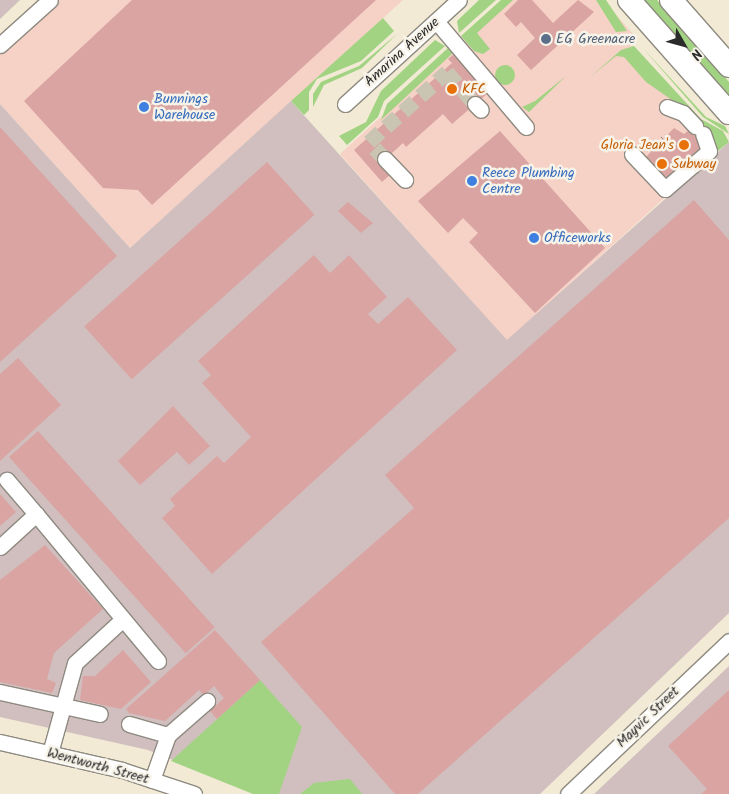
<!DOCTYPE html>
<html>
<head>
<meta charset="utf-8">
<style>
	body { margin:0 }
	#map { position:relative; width:729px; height:794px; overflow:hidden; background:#f2ead5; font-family:Kalam,sans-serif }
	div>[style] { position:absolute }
	.built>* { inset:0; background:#f6d1c6 }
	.industrial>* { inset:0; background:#d1bfbf }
	.green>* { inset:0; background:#a2d382 }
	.round { border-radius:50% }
	.building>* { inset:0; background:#d9a4a2; transform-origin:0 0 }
	.minor-tunnel>* { height:15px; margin-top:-7.5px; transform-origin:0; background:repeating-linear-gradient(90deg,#cac4b3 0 15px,transparent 0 23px) }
	.path>* { height:3px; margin-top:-1.5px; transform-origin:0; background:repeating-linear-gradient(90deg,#8e8a80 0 1px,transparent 0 5px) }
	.roads { filter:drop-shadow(1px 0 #8e8a80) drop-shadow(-1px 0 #8e8a80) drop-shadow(0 1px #8e8a80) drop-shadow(0 -1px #8e8a80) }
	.minor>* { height:15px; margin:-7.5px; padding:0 7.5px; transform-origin:7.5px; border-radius:7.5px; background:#fff }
	.highway>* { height:22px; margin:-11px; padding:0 11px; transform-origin:11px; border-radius:11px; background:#fff }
	.dots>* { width:14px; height:14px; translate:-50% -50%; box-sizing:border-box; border:2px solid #f7f3e8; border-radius:50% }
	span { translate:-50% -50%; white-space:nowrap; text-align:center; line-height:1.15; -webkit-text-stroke:5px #f7f3e8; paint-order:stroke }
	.service-label { font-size:14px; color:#4e5e75 }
	.left { translate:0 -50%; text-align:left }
	.street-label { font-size:14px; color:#2b2b2b }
	.food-label { font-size:14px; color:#c56008 }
	.right { translate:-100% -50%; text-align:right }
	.shop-label { font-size:14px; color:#366cbe }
	.north { position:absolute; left:659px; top:20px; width:50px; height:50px; -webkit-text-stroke:4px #f7f3e8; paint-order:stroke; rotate:128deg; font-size:14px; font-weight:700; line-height:20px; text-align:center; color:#2b2b2b }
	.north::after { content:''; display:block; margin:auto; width:18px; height:22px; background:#2b2b2b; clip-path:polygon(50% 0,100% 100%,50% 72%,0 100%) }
</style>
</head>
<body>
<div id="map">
	<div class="built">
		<div style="clip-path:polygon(60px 0,403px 0,130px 248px,0 104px,0 55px)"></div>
		<div style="clip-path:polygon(509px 0,603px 0,634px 35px,628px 41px,707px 129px,728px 140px,507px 341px,340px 154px)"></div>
	</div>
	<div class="industrial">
		<div style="clip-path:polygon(0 0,20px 0,0 19px)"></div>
		<div style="clip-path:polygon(291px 101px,507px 340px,729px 142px,729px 613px,540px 794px,257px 794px,148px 750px,0 717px,0 104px,130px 248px)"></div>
		<div style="clip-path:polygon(729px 666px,729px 794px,594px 794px)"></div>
	</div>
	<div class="green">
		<div style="clip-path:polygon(479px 0,496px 0,459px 33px,457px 21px)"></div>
		<div style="clip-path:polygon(501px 0,513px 0,477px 33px,490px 49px,483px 54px,474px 51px,461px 36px)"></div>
		<div style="clip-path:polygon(596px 0,606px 0,627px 31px,616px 32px)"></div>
		<div style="clip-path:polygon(644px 0,657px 0,729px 82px,729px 95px)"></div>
		<div style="clip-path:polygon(383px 18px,394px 31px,361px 61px,317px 79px,309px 92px,309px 110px,304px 115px,291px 101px)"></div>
		<div style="clip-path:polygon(397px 34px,362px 68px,324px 85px,313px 107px,313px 94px,321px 82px,359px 66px)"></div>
		<div style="clip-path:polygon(435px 40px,445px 46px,384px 101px,378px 117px,347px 145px,339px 136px,366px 122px,381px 91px)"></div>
		<div style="clip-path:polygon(634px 46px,701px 119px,723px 131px,729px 142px,718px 151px,712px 138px,682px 107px,646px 82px,624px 57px,616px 56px,589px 78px,621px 50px)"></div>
		<div style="clip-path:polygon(449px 47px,454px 52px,381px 120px,387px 104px)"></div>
		<div style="clip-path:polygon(642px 47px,706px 117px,725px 126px,729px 134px,703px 117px)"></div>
		<div class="round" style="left:495px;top:65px;width:20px;height:20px"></div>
		<div style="clip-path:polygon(566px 76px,529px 112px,522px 107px,535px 101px)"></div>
		<div style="clip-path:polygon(260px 680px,302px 727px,279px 794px,253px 794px,171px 761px)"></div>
		<div style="clip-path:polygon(350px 779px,362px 794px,300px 794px,314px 783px)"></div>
	</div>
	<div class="building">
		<div style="clip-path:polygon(132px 0,376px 0,152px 205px,138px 190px,103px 188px,24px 101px)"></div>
		<div style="clip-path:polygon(518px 0,532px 0,553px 23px,578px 0,594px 12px,531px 70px,517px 55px,535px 38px,521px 22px,516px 27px,504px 14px)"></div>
		<div style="clip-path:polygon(454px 54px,488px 93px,452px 124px,443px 114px,406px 147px,403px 143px,382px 162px,392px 173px,382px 182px,354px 150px,452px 63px,448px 59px)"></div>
		<div style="clip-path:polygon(697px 124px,706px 146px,663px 184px,645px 158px,674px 128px,684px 134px)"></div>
		<div style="clip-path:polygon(0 127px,117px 256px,0 362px)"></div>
		<div style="clip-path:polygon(500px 131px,605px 248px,535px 313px,469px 242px,478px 233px,463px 218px,448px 233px,418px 201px)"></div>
		<div style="left:267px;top:162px;width:71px;height:246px;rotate:48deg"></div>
		<div style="clip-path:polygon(694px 200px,729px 240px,729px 518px,418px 794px,395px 794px,261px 642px,414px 508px,385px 475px)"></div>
		<div style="clip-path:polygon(348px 202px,373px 223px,361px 233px,338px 211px)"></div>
		<div style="clip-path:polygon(314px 255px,330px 273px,349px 255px,387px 297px,368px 314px,378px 324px,408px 297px,457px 350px,212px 574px,162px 518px,175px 506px,170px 499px,217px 456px,224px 463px,251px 437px,202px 383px,211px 375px,198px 361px)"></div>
		<div style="clip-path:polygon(18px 358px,61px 405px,0 461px,0 374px)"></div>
		<div style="clip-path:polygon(173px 406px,210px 446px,189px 465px,177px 452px,140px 485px,118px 461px)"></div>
		<div style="left:38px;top:431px;width:264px;height:39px;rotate:48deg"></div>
		<div style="clip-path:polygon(0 494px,16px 512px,0 526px)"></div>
		<div style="clip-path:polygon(45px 545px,103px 609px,54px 653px,47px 679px,56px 683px,52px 693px,0 682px,0 580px)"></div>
		<div style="clip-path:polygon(215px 630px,260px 680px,217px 719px,210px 711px,224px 698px,214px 686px,204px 695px,199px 690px,165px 721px,129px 713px,126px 709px)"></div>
		<div style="clip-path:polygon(123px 650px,151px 682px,121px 709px,80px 700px,83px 676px,95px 676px)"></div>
		<div style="clip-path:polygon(729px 690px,729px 794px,701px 794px,707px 789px,668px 746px)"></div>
	</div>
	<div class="minor-tunnel">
		<div style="left:385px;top:159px;width:23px;rotate:-133deg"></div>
		<div style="left:369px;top:142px;width:105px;rotate:-41.9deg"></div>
		<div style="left:447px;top:72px;width:43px;rotate:48.8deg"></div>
	</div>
	<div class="path">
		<div style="left:646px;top:150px;width:25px;rotate:-37deg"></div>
	</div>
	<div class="roads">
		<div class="minor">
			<div style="left:436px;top:21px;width:139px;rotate:49.7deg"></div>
			<div style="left:0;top:45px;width:67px;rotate:-42deg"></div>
			<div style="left:345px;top:104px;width:154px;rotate:-42.4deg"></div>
			<div style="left:475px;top:104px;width:8px;rotate:45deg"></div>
			<div style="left:667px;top:107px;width:17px;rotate:21deg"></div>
			<div style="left:683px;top:113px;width:18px;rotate:47deg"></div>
			<div style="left:632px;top:154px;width:48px;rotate:46.7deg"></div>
			<div style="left:665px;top:189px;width:58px;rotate:-40.8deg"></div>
			<div style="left:709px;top:151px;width:18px;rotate:-109deg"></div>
			<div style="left:385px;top:159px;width:29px;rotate:46deg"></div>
			<div style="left:36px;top:514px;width:191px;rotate:50.3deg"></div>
			<div style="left:0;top:547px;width:49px;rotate:-42.5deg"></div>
			<div style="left:36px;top:514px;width:45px;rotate:-130.5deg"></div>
			<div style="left:0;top:692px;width:102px;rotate:12.4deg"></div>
			<div style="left:129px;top:724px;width:41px;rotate:15.8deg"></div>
			<div style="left:0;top:742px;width:125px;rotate:12.9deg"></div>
			<div style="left:122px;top:770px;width:76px;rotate:18.4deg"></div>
			<div style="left:50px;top:753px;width:93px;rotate:-74.5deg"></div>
			<div style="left:75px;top:663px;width:65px;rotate:-42.5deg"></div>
			<div style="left:152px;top:780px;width:48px;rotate:-70.4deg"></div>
			<div style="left:168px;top:735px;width:52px;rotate:-41.1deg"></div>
			<div style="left:568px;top:794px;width:222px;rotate:-43.5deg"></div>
		</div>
		<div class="highway">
			<div style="left:629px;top:0;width:151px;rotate:48.5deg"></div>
			<div style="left:671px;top:0;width:88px;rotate:48.7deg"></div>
		</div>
	</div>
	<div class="dots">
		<div style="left:546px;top:39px;background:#5c6f8a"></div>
		<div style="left:452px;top:89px;background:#e8710a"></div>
		<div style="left:144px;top:107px;background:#3f7fe0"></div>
		<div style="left:684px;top:145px;background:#e8710a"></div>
		<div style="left:662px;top:164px;background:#e8710a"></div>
		<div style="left:472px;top:181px;background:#3f7fe0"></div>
		<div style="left:534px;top:238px;background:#3f7fe0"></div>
	</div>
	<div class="service-label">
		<span class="left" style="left:556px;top:39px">EG Greenacre</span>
	</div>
	<div class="street-label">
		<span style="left:402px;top:52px;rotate:-42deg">Amarina Avenue</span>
		<span style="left:648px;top:717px;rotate:-44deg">Mayvic Street</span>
		<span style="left:98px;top:766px;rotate:15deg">Wentworth Street</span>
	</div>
	<div class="food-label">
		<span class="left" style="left:462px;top:89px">KFC</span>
		<span class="right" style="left:674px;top:145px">Gloria Jean's</span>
		<span class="left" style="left:672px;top:164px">Subway</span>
	</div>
	<div class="shop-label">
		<span class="left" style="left:154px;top:107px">Bunnings<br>Warehouse</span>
		<span class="left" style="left:482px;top:181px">Reece Plumbing<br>Centre</span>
		<span class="left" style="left:544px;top:238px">Officeworks</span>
	</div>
	<div class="north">N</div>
</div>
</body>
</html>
